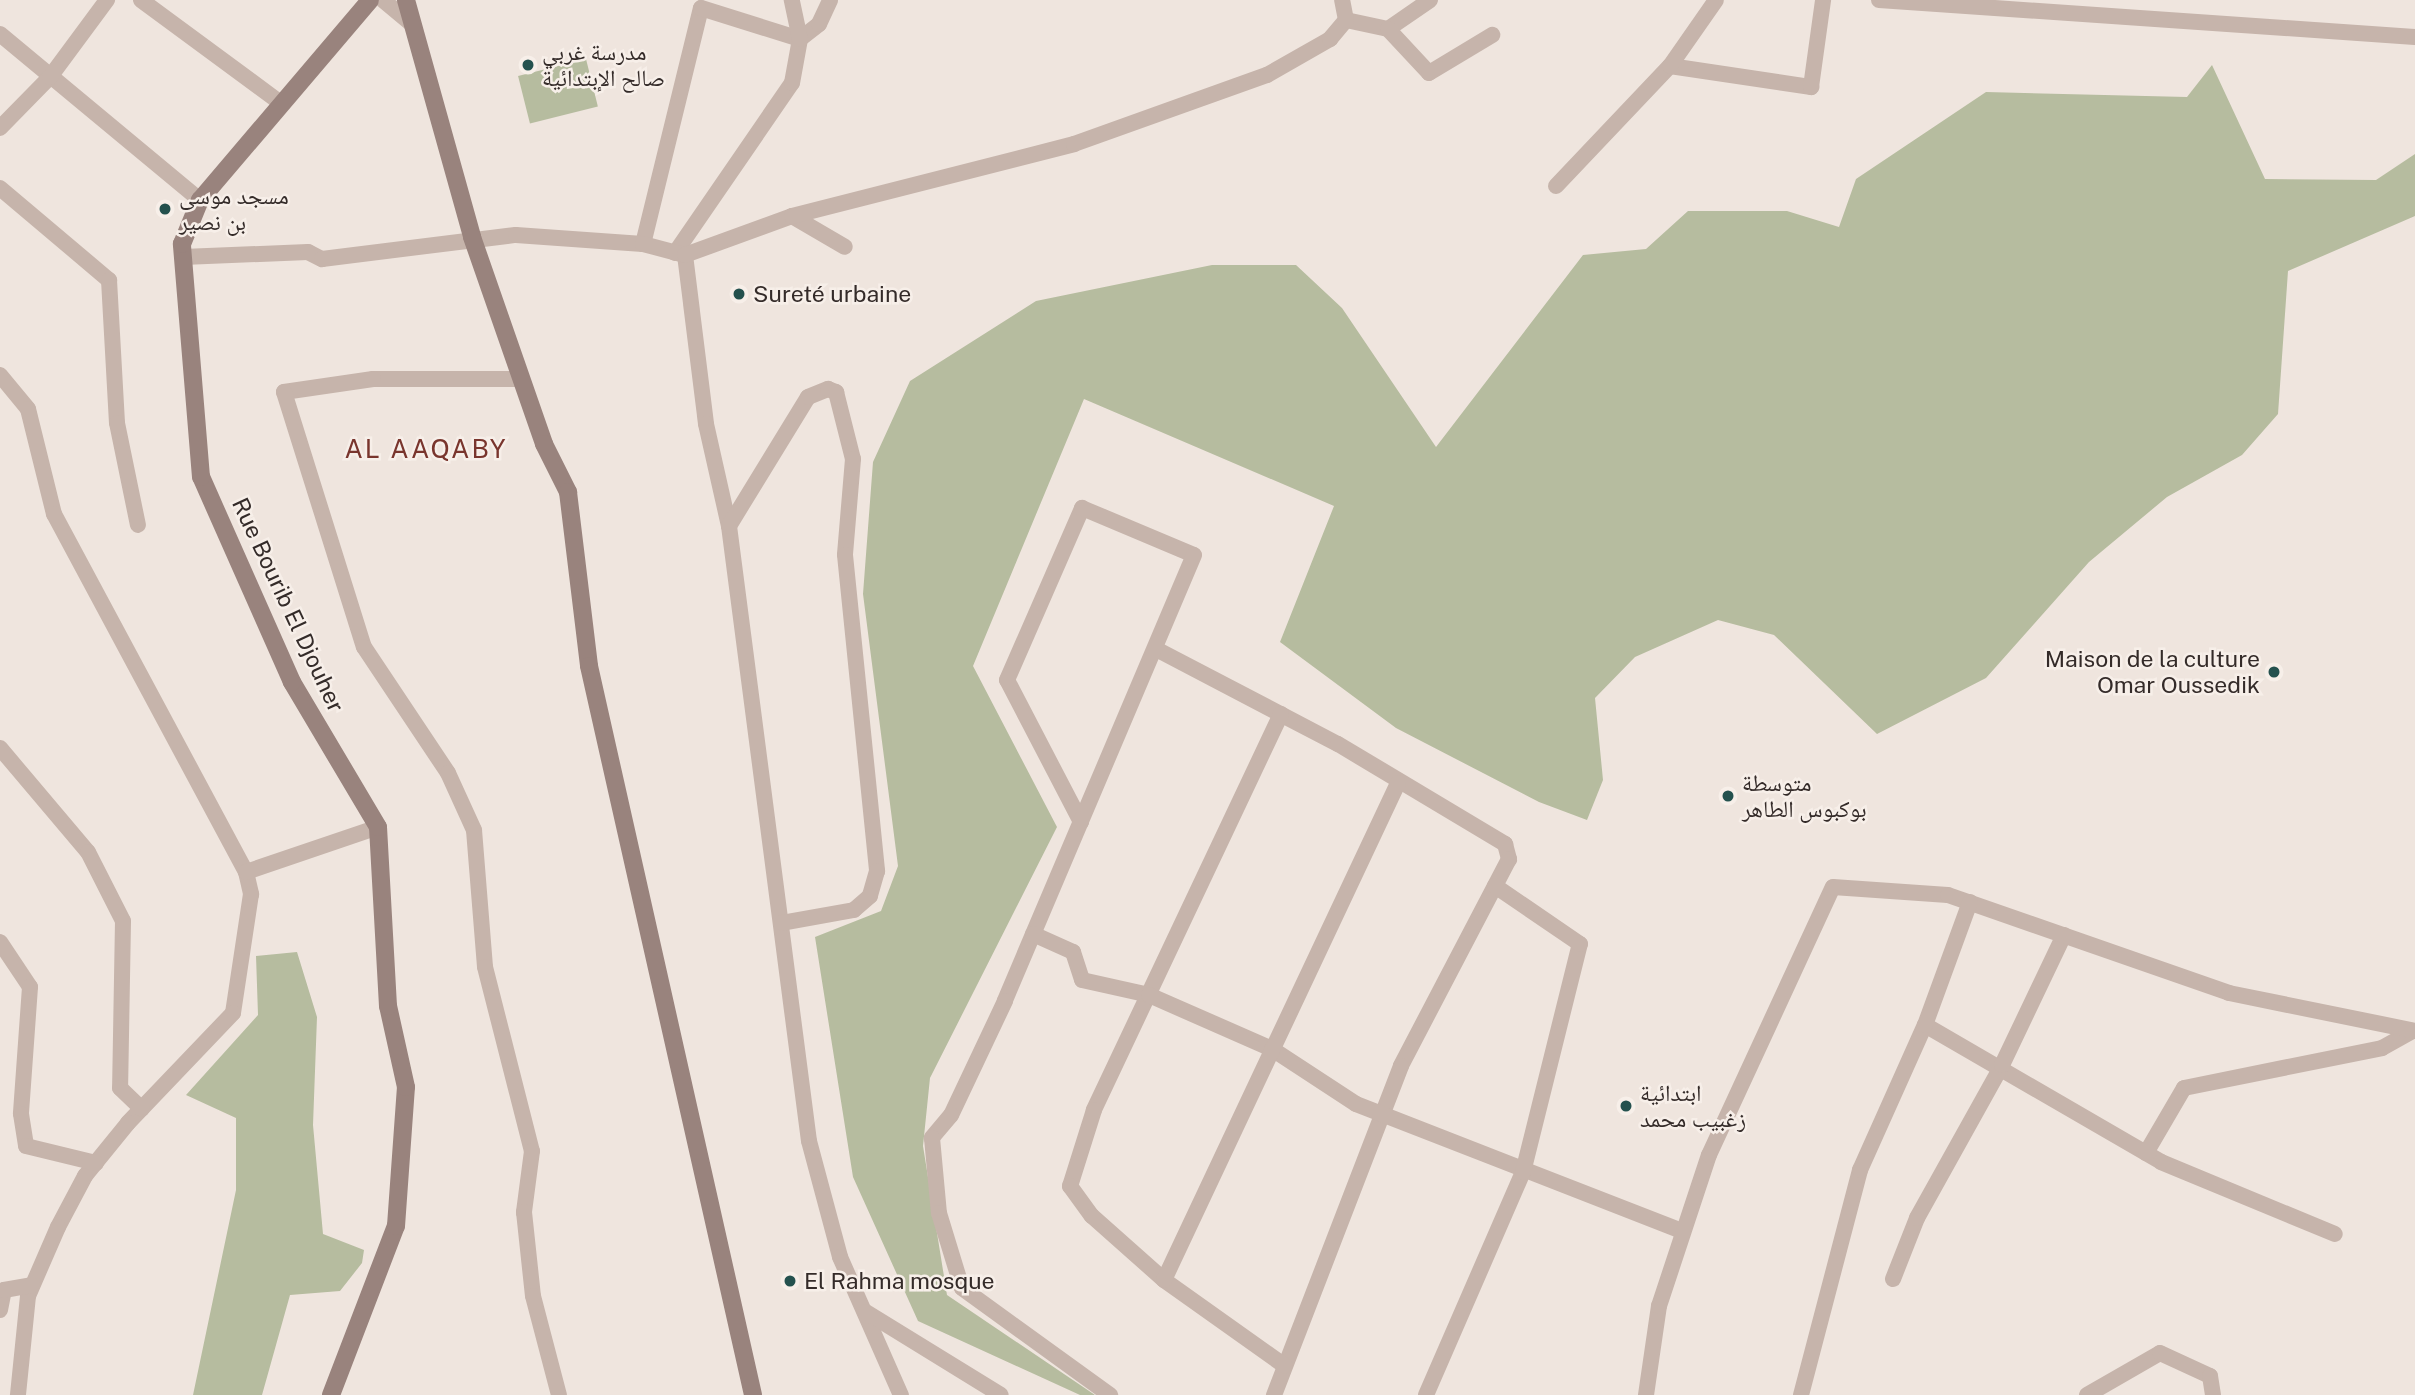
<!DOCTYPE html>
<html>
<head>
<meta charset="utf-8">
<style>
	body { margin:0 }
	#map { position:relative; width:2415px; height:1395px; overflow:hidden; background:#efe5de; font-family:"Public Sans","Noto Naskh Arabic",sans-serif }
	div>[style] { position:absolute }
	.green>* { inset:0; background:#b6bc9f; transform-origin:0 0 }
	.minor>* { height:16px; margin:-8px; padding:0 8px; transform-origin:8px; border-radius:8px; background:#c6b4ab }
	.secondary>* { height:18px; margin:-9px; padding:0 9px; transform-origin:9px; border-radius:9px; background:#99837d }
	.dots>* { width:19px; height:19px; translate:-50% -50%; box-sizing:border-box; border:4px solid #f7efe9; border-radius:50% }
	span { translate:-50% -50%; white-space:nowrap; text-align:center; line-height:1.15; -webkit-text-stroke:5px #f7efe9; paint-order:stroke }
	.poi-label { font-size:23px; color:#342b29 }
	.left { translate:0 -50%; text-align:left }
	.right { translate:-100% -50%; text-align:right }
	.street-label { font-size:23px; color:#342b29 }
	.quarter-label { font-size:26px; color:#79352d; letter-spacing:2px }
</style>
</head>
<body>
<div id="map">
	<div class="green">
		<div style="left:586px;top:59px;width:49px;height:70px;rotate:76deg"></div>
		<div style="clip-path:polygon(2212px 65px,2265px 179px,2376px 180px,2415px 154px,2415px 216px,2288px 271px,2278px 414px,2242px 455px,2167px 497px,2089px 562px,1986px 678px,1877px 734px,1774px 635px,1718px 620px,1635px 657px,1595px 698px,1603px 780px,1587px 820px,1539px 802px,1396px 728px,1280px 642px,1334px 506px,1084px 399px,973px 666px,1057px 827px,930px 1078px,923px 1146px,947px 1295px,1095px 1395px,1080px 1395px,918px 1321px,853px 1177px,815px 937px,881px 911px,898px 866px,863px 594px,873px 462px,910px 381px,1036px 301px,1212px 265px,1296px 265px,1342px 308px,1436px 447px,1583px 255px,1646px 249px,1688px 211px,1787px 211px,1839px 227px,1856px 179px,1986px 92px,2187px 97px)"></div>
		<div style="clip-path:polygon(297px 952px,317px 1017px,313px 1125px,323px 1234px,364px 1250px,362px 1263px,340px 1291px,290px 1295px,262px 1395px,193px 1395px,236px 1190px,236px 1118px,186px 1095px,258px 1015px,256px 956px)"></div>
	</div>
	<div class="minor">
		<div style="left:141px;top:0;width:175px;rotate:36.4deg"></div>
		<div style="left:383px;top:0;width:38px;rotate:40deg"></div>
		<div style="left:1879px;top:0;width:537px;rotate:3.95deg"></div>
		<div style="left:1346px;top:20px;width:43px;rotate:12.1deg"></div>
		<div style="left:1388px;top:29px;width:51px;rotate:-34.6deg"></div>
		<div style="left:1388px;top:29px;width:60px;rotate:47deg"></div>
		<div style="left:1429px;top:73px;width:74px;rotate:-31.1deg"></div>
		<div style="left:0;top:34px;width:260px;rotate:39.7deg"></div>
		<div style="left:800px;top:39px;width:24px;rotate:-38deg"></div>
		<div style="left:819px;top:24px;width:26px;rotate:-65deg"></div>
		<div style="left:1670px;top:66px;width:143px;rotate:8.5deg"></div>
		<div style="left:1811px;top:87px;width:88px;rotate:-82.1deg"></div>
		<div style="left:0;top:128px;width:71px;rotate:-45.6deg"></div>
		<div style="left:50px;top:77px;width:96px;rotate:-53.5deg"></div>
		<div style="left:1556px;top:186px;width:166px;rotate:-46.5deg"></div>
		<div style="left:1670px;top:66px;width:80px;rotate:-55.1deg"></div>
		<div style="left:0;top:188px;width:143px;rotate:40.2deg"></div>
		<div style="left:109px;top:280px;width:143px;rotate:86.8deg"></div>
		<div style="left:117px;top:423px;width:104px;rotate:78.4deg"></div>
		<div style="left:792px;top:216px;width:61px;rotate:30.3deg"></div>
		<div style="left:643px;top:244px;width:243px;rotate:-76.2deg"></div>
		<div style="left:701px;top:8px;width:104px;rotate:17.4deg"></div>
		<div style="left:675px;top:253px;width:206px;rotate:-55.5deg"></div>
		<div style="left:792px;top:83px;width:45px;rotate:-79.7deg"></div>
		<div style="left:800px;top:39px;width:40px;rotate:-102deg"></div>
		<div style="left:685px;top:255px;width:170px;rotate:82.9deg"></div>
		<div style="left:706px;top:424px;width:105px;rotate:77.3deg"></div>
		<div style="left:729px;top:526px;width:620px;rotate:82.59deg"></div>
		<div style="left:809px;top:1141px;width:120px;rotate:75deg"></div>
		<div style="left:840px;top:1257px;width:151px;rotate:66.2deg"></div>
		<div style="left:183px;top:257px;width:125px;rotate:-2.3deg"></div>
		<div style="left:308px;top:252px;width:16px;rotate:27deg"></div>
		<div style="left:322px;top:259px;width:195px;rotate:-7.1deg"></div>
		<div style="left:516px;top:235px;width:127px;rotate:4.1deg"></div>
		<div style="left:643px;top:244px;width:43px;rotate:14.7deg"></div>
		<div style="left:685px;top:255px;width:114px;rotate:-20deg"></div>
		<div style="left:792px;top:216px;width:291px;rotate:-14.3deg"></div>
		<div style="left:1074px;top:144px;width:205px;rotate:-19.7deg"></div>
		<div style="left:1267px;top:75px;width:73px;rotate:-29.7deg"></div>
		<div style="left:1330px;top:39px;width:25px;rotate:-50deg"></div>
		<div style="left:1346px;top:20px;width:20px;rotate:-101deg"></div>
		<div style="left:0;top:375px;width:44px;rotate:50.5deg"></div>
		<div style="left:28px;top:409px;width:108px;rotate:76.1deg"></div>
		<div style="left:54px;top:514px;width:406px;rotate:61.8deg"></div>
		<div style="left:246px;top:872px;width:23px;rotate:77deg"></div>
		<div style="left:251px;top:894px;width:120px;rotate:98.6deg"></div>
		<div style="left:233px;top:1013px;width:152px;rotate:133.7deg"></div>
		<div style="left:128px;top:1123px;width:68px;rotate:129.1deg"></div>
		<div style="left:85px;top:1176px;width:58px;rotate:117.9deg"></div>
		<div style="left:58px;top:1227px;width:75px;rotate:113.5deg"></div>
		<div style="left:28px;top:1296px;width:100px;rotate:95.8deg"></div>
		<div style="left:521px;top:379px;width:148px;rotate:180deg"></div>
		<div style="left:373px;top:379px;width:90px;rotate:171.7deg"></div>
		<div style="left:284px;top:392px;width:267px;rotate:72.6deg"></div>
		<div style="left:364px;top:647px;width:151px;rotate:56.3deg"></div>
		<div style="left:448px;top:773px;width:63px;rotate:65.5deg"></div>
		<div style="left:474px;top:830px;width:137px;rotate:85.4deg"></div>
		<div style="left:485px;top:967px;width:190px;rotate:75.7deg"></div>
		<div style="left:532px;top:1151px;width:62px;rotate:97.5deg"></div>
		<div style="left:524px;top:1212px;width:84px;rotate:83.9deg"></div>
		<div style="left:533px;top:1296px;width:102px;rotate:75.3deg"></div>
		<div style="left:729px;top:526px;width:151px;rotate:-58.5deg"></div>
		<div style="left:808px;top:397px;width:22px;rotate:-22deg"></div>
		<div style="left:828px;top:389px;width:9px;rotate:21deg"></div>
		<div style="left:836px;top:392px;width:69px;rotate:75.8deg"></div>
		<div style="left:853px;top:459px;width:96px;rotate:94.8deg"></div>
		<div style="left:845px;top:555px;width:318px;rotate:84.2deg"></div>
		<div style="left:877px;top:871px;width:26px;rotate:106deg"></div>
		<div style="left:870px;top:896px;width:21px;rotate:139deg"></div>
		<div style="left:854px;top:910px;width:73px;rotate:169.8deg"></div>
		<div style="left:1156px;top:649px;width:205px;rotate:27.6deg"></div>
		<div style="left:1338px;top:744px;width:195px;rotate:30.9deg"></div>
		<div style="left:1505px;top:844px;width:16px;rotate:75deg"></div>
		<div style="left:1509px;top:859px;width:233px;rotate:117.6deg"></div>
		<div style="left:1401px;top:1066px;width:353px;rotate:111.1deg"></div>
		<div style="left:1281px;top:714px;width:438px;rotate:115.3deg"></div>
		<div style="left:1094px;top:1110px;width:80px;rotate:107.5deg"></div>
		<div style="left:1070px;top:1186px;width:37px;rotate:54deg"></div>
		<div style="left:1092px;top:1216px;width:96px;rotate:41.6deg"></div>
		<div style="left:1164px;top:1280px;width:148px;rotate:35.4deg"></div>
		<div style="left:0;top:748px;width:136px;rotate:49.8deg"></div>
		<div style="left:88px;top:852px;width:77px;rotate:63.1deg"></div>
		<div style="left:123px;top:921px;width:167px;rotate:91deg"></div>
		<div style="left:120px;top:1088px;width:30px;rotate:44deg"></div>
		<div style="left:1081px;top:822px;width:160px;rotate:-117.5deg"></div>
		<div style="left:1007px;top:680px;width:188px;rotate:-66.4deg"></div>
		<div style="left:1082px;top:508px;width:121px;rotate:22.8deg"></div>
		<div style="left:1194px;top:555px;width:484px;rotate:113deg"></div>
		<div style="left:1005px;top:1001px;width:126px;rotate:115.3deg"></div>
		<div style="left:951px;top:1115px;width:30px;rotate:130deg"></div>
		<div style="left:932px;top:1138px;width:75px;rotate:84.7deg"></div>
		<div style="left:939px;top:1213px;width:78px;rotate:73deg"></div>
		<div style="left:962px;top:1288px;width:183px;rotate:35.9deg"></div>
		<div style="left:246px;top:872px;width:139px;rotate:-18.8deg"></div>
		<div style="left:1033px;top:934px;width:44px;rotate:24.2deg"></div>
		<div style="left:1073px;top:952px;width:29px;rotate:72deg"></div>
		<div style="left:1082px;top:980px;width:69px;rotate:12.6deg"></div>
		<div style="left:1149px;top:995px;width:134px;rotate:23.7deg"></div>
		<div style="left:1272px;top:1049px;width:100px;rotate:33.2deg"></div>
		<div style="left:1356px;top:1104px;width:349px;rotate:21.3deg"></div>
		<div style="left:0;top:942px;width:54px;rotate:56.3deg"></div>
		<div style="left:30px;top:987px;width:127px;rotate:94.1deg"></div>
		<div style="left:21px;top:1114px;width:32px;rotate:81deg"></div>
		<div style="left:26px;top:1146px;width:72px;rotate:13.7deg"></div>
		<div style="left:1925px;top:1025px;width:273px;rotate:30.1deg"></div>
		<div style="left:2161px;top:1162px;width:188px;rotate:22.5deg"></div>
		<div style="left:2146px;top:1153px;width:75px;rotate:-59.7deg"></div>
		<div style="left:2184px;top:1088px;width:202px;rotate:-11.4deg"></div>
		<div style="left:2382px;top:1048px;width:35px;rotate:-29deg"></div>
		<div style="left:1893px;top:1279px;width:66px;rotate:-68.5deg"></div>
		<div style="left:1917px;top:1218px;width:175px;rotate:-60.9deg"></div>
		<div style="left:2002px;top:1065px;width:144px;rotate:-64.5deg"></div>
		<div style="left:1164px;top:1280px;width:549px;rotate:-64.79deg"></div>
		<div style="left:0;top:1310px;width:20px;rotate:-79deg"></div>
		<div style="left:4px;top:1290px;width:28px;rotate:-10deg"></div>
		<div style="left:866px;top:1312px;width:158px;rotate:31.6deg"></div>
		<div style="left:1426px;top:1395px;width:243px;rotate:-66.5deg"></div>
		<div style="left:1523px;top:1172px;width:235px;rotate:-76deg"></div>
		<div style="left:1580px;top:944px;width:103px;rotate:-145.7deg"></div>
		<div style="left:1646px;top:1395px;width:90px;rotate:-81.7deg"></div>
		<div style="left:1659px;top:1306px;width:159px;rotate:-71.7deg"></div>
		<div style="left:1709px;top:1155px;width:295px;rotate:-65.2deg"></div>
		<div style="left:1833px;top:887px;width:115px;rotate:4deg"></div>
		<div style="left:1948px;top:895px;width:298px;rotate:19.2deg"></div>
		<div style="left:2229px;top:993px;width:190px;rotate:11.5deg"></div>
		<div style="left:1801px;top:1395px;width:233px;rotate:-75.3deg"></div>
		<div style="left:1860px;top:1170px;width:159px;rotate:-65.9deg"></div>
		<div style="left:1925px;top:1025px;width:131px;rotate:-69.9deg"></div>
		<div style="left:2087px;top:1395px;width:84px;rotate:-29.9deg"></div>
		<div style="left:2160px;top:1353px;width:55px;rotate:24.7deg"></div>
		<div style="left:2210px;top:1376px;width:19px;rotate:81deg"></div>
	</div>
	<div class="secondary">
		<div style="left:406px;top:0;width:246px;rotate:74.4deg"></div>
		<div style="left:472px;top:237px;width:219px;rotate:70.8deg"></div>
		<div style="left:544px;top:444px;width:54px;rotate:63.4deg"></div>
		<div style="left:568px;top:492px;width:175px;rotate:83.1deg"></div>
		<div style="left:589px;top:666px;width:747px;rotate:77.32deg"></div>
		<div style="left:331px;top:1395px;width:181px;rotate:-69deg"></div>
		<div style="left:396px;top:1226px;width:139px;rotate:-85.9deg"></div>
		<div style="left:406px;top:1087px;width:83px;rotate:-102.5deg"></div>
		<div style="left:388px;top:1006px;width:179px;rotate:-93.2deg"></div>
		<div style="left:378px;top:827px;width:169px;rotate:-120.7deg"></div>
		<div style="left:292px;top:682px;width:224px;rotate:-113.9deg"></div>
		<div style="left:201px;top:477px;width:234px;rotate:-94.7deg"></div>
		<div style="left:182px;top:244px;width:48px;rotate:-67.8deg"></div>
		<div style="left:200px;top:200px;width:262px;rotate:-49.6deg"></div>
	</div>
	<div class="dots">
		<div style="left:528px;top:65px;background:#24514e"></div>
		<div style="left:165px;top:209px;background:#24514e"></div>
		<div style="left:739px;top:294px;background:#24514e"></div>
		<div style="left:2274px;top:672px;background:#24514e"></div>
		<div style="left:1728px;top:796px;background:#24514e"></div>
		<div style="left:1626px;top:1106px;background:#24514e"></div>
		<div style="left:790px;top:1281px;background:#24514e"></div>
	</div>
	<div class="poi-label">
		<span class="left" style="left:542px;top:65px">مدرسة غربي<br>صالح الإبتدائية</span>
		<span class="left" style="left:179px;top:209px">مسجد موسى<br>بن نصير</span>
		<span class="left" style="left:753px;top:294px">Sureté urbaine</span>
		<span class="right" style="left:2260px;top:672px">Maison de la culture<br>Omar Oussedik</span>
		<span class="left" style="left:1742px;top:796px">متوسطة<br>بوكبوس الطاهر</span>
		<span class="left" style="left:1640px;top:1106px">ابتدائية<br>زغبيب محمد</span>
		<span class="left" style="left:804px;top:1281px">El Rahma mosque</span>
	</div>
	<div class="street-label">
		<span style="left:288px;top:605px;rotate:65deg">Rue Bourib El Djouher</span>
	</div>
	<div class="quarter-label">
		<span style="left:426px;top:449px">AL AAQABY</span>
	</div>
</div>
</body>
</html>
